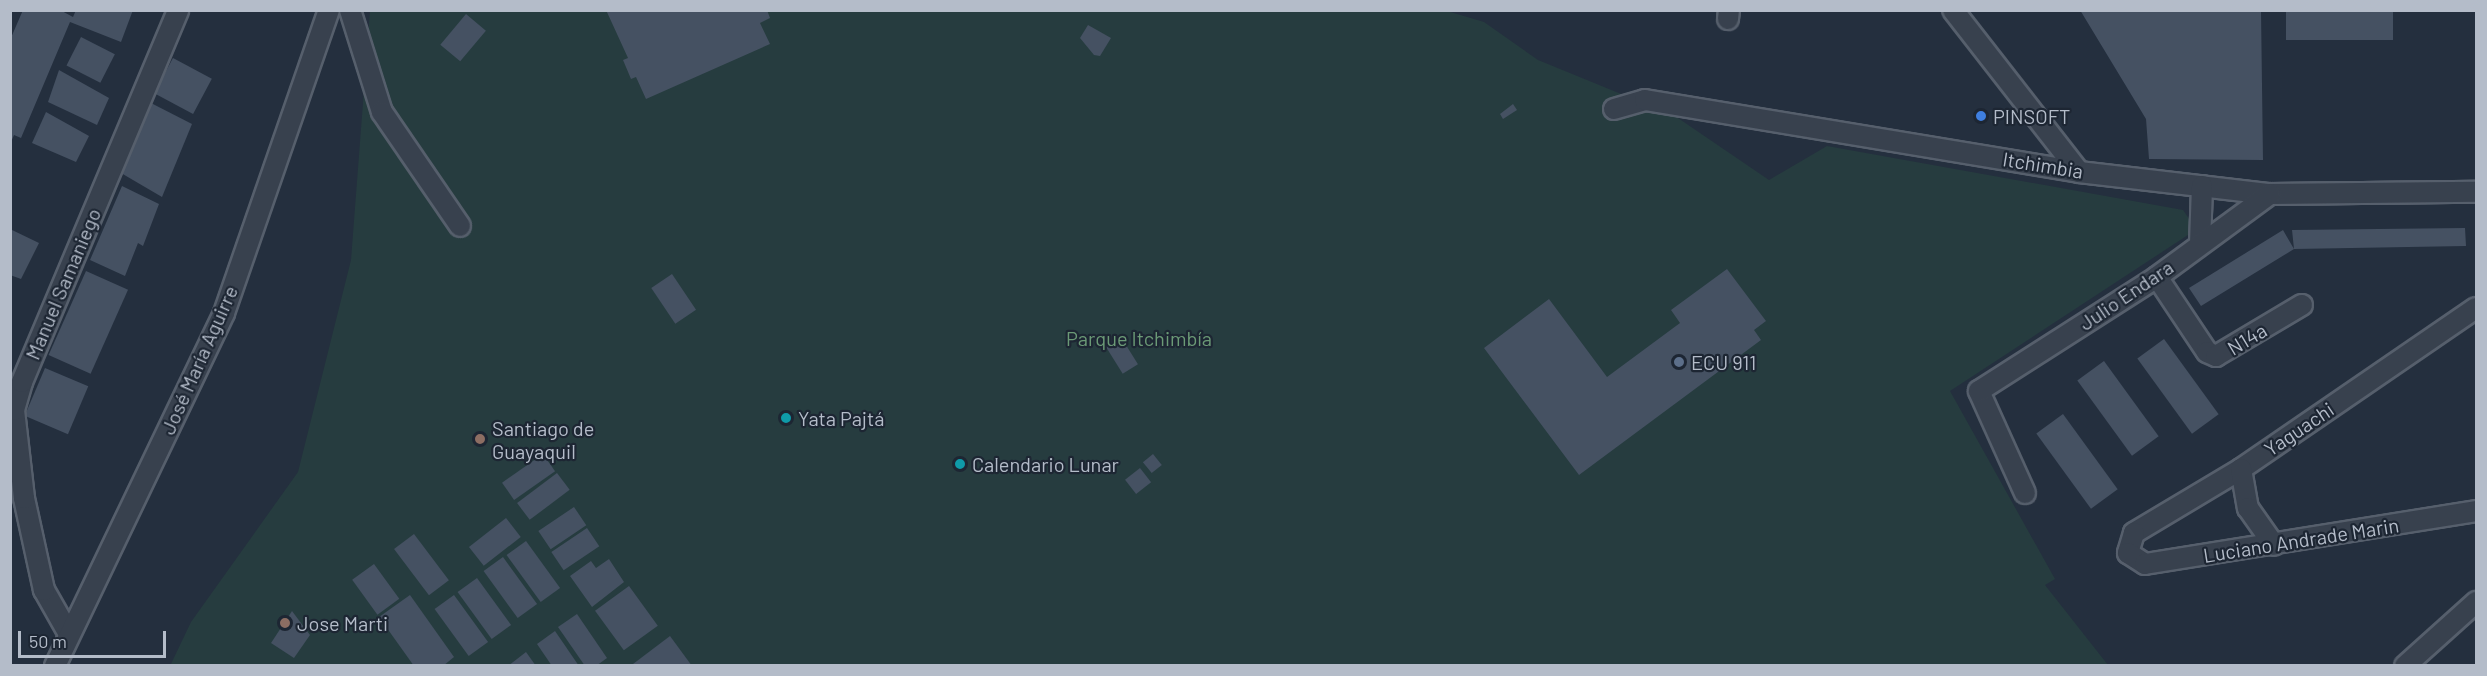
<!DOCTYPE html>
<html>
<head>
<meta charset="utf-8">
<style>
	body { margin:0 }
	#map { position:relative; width:2487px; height:676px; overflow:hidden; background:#242f3e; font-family:Barlow,sans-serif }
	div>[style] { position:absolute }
	.green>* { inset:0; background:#263c3f }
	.building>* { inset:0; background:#455162; transform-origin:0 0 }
	.roads { filter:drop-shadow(2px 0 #565f6c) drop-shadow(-2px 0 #565f6c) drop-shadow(0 2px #565f6c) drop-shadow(0 -2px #565f6c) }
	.minor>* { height:20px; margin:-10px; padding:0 10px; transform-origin:10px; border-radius:10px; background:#38414e }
	.dots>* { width:16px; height:16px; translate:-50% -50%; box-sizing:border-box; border:3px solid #1d2633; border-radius:50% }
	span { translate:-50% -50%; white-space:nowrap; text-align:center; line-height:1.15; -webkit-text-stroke:4.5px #1d2633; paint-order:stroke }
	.poi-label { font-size:20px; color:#b4bcc9 }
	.left { translate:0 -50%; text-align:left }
	.street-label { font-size:20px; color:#b4bcc9 }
	.park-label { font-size:20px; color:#6b9a76 }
	.frame { position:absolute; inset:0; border:12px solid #b4bcc9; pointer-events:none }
	.scale { position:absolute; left:18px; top:631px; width:148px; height:27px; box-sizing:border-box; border:3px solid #b4bcc9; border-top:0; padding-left:8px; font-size:18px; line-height:21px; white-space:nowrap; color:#b4bcc9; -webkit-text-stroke:4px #1d2633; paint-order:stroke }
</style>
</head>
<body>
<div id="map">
	<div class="green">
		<div style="clip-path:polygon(370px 11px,1447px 11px,1484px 22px,1538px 60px,1675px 116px,1769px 180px,1827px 146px,2183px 210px,2194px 226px,2191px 233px,1950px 391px,2055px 579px,2045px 585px,2108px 665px,170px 666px,191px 622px,298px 472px,351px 260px)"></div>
	</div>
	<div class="building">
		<div style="clip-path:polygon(23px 10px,60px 10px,73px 17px,76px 10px,133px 10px,121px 42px,70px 22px,21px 138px,14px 135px,11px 142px,10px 40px)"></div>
		<div style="clip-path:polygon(606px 10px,767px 10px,770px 18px,760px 23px,770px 44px,646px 99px,636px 77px,631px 79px,623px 60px,628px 58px)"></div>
		<div style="clip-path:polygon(2080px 10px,2261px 10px,2263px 160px,2149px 159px,2146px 119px)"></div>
		<div style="left:2286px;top:10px;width:107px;height:30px"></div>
		<div style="left:466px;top:14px;width:26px;height:40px;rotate:40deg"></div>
		<div style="clip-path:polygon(1088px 25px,1111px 38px,1100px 56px,1094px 55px,1080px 38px)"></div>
		<div style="left:81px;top:37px;width:38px;height:32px;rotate:27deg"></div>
		<div style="left:173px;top:58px;width:44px;height:40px;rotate:28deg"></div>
		<div style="clip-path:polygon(59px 70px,109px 98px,97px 125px,48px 102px)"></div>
		<div style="clip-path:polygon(149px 102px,192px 124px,162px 197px,121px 173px)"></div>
		<div style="clip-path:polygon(1513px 104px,1517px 110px,1503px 119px,1500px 114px)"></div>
		<div style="clip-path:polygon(46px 112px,89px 136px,76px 162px,32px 143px)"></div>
		<div style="clip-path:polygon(122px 186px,159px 204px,143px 246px,138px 243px,125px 276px,90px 260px)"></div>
		<div style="clip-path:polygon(2465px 228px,2466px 246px,2294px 249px,2201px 306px,2189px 288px,2283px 230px,2294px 249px,2292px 230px)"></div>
		<div style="clip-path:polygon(10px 229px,39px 243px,21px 279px,10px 275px)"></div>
		<div style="clip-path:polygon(1727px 269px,1766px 321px,1754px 330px,1761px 340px,1579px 475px,1484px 348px,1549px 299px,1607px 377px,1680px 323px,1671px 310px)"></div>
		<div style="left:86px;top:271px;width:46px;height:92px;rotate:24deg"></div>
		<div style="left:672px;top:274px;width:43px;height:25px;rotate:56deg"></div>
		<div style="left:1121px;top:337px;width:32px;height:18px;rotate:58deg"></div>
		<div style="left:2164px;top:339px;width:93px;height:33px;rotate:54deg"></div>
		<div style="left:2104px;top:361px;width:93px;height:33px;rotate:54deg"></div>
		<div style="left:45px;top:368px;width:47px;height:52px;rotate:23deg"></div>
		<div style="left:2063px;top:414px;width:93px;height:33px;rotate:54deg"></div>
		<div style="left:543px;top:454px;width:21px;height:50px;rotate:55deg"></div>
		<div style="left:1153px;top:454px;width:14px;height:13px;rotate:51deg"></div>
		<div style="left:1140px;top:468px;width:18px;height:19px;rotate:52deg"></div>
		<div style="left:557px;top:473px;width:21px;height:50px;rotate:53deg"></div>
		<div style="left:574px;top:507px;width:22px;height:43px;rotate:56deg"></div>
		<div style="left:506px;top:518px;width:24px;height:47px;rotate:52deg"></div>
		<div style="left:587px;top:528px;width:22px;height:43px;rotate:56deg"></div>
		<div style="left:414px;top:534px;width:58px;height:25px;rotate:53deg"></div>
		<div style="left:526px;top:541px;width:58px;height:24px;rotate:54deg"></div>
		<div style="left:503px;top:557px;width:58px;height:24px;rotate:54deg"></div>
		<div style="clip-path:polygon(609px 559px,624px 582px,592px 607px,570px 576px,591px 561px,596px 568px)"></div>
		<div style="left:374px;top:564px;width:43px;height:27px;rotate:54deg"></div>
		<div style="left:477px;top:578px;width:58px;height:24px;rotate:54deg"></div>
		<div style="left:629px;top:586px;width:49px;height:42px;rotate:54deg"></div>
		<div style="clip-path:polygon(410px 595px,454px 657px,443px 666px,414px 666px,379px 617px)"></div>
		<div style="left:454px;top:595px;width:58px;height:24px;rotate:54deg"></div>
		<div style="clip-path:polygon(292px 611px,310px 635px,294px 658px,271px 643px)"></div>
		<div style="clip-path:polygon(577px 614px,607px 658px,596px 666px,585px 666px,558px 627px)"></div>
		<div style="clip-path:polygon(555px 631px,579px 666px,552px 666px,537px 644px)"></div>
		<div style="clip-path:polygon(670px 636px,692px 666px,635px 666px,633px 664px)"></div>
		<div style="clip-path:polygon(526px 652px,536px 666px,508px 666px)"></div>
	</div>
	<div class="roads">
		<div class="minor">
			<div style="left:350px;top:10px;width:107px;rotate:72.6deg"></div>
			<div style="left:382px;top:112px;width:138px;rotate:55.6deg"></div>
			<div style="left:1953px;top:10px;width:205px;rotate:52.1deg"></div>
			<div style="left:1728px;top:19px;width:9px;rotate:-84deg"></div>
			<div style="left:1614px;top:109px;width:32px;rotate:-16deg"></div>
			<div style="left:1645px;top:100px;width:440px;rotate:9.4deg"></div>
			<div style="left:2079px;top:172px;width:192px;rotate:6.6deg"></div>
			<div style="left:2270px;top:194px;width:206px;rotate:-0.6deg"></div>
			<div style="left:2200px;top:244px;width:58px;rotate:-88deg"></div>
			<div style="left:2157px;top:277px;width:90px;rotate:56.3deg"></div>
			<div style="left:2207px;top:352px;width:10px;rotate:24deg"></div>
			<div style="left:2216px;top:356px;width:100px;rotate:-30.7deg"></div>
			<div style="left:2476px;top:308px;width:285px;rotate:145.6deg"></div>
			<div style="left:2241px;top:469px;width:125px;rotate:149.1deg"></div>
			<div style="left:2134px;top:533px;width:21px;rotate:107deg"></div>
			<div style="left:2128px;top:553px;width:20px;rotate:33deg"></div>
			<div style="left:2145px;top:564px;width:335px;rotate:-9.1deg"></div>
			<div style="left:2241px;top:469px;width:40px;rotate:80deg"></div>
			<div style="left:2248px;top:508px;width:45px;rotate:54.9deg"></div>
			<div style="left:2025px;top:493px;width:112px;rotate:-114.3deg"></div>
			<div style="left:1979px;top:391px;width:211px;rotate:-32.6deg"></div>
			<div style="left:2157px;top:277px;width:140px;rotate:-36.3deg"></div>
			<div style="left:69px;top:634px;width:51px;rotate:-119.6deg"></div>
			<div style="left:44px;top:590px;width:94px;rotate:-102.3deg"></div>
			<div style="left:24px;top:498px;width:89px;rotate:-96.5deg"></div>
			<div style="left:14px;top:410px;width:29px;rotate:-74deg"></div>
			<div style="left:22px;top:382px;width:403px;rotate:-67.2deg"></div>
			<div style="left:55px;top:666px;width:391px;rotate:-64.4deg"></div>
			<div style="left:224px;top:313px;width:321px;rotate:-70.9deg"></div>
			<div style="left:2405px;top:666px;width:96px;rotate:-42deg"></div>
		</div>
	</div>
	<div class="dots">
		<div style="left:1981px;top:116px;background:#3f7fe0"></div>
		<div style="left:1679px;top:362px;background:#5c6f8a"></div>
		<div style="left:786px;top:418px;background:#0f9aa8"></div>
		<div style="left:480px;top:439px;background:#8d6e63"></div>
		<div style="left:960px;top:464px;background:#0f9aa8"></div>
		<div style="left:285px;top:623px;background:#8d6e63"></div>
	</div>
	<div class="poi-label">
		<span class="left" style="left:1993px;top:116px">PINSOFT</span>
		<span class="left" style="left:1691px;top:362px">ECU 911</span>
		<span class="left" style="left:798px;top:418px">Yata Pajtá</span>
		<span class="left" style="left:492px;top:440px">Santiago de<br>Guayaquil</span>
		<span class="left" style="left:972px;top:464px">Calendario Lunar</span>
		<span class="left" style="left:297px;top:623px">Jose Marti</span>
	</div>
	<div class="street-label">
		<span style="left:2043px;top:165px;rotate:9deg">Itchimbia</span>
		<span style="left:63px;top:284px;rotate:-67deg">Manuel Samaniego</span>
		<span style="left:2126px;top:295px;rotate:-34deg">Julio Endara</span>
		<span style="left:2247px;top:339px;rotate:-31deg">N14a</span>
		<span style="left:199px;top:360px;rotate:-66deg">José María Aguirre</span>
		<span style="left:2299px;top:429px;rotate:-34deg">Yaguachi</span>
		<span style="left:2301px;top:540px;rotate:-9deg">Luciano Andrade Marin</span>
	</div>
	<div class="park-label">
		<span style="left:1139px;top:338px">Parque Itchimbía</span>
	</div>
	<div class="frame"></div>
	<div class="scale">50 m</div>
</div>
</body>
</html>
